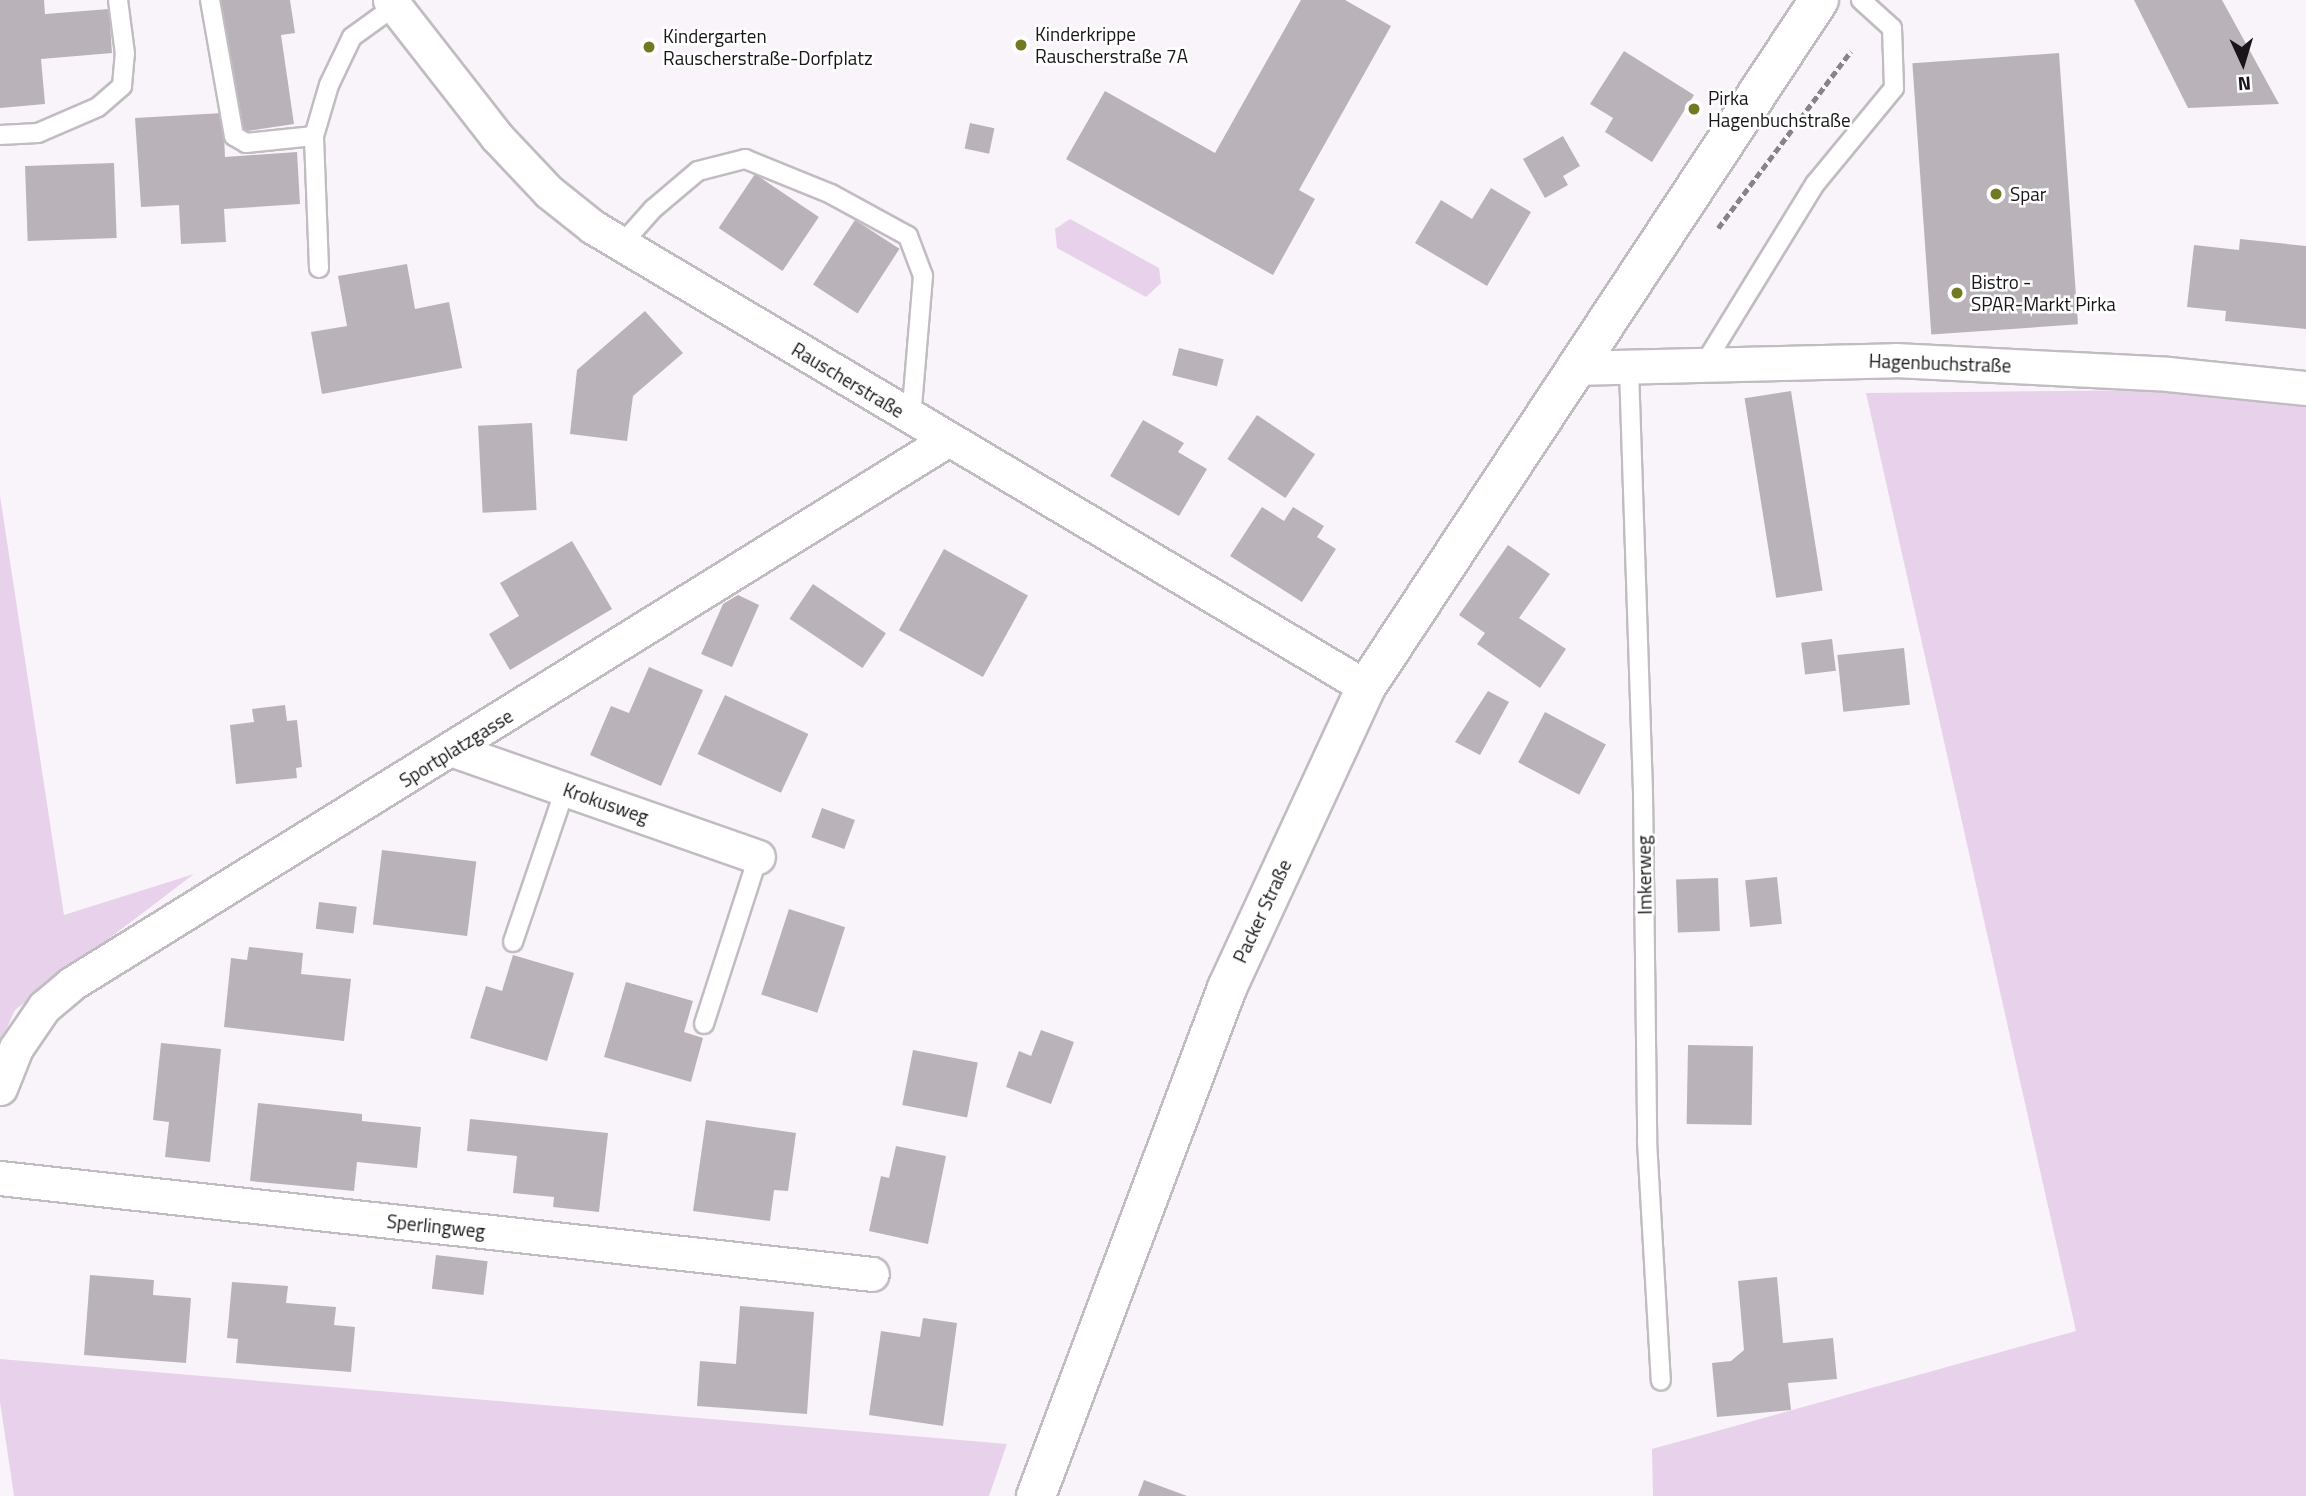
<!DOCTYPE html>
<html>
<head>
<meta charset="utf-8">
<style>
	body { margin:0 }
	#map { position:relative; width:2306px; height:1496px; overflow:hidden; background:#f9f4fa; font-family:"Titillium Web",sans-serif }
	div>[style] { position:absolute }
	.green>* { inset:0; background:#e8d1ea }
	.building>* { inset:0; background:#b9b3b9; transform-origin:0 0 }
	.path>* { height:4.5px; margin-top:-2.25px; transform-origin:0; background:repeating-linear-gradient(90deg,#878488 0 7px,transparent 0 10.5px) }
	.roads { filter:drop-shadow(2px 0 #c1bcc1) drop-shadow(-2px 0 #c1bcc1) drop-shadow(0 2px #c1bcc1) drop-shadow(0 -2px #c1bcc1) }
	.service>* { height:18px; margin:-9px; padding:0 9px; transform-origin:9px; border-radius:9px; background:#fff }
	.minor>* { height:33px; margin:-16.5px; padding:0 16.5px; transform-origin:16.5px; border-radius:16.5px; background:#fff }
	.primary>* { height:38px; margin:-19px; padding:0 19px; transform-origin:19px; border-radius:19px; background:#fff }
	.dots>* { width:19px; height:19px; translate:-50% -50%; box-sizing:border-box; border:4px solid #fff; border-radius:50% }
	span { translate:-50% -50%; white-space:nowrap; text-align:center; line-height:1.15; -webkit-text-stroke:5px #fff; paint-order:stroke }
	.poi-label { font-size:19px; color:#171517 }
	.left { translate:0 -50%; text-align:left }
	.street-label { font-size:19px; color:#171517 }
	.north { position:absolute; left:2208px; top:28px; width:70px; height:70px; -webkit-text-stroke:5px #fff; paint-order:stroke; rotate:176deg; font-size:19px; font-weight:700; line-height:28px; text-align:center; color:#171517 }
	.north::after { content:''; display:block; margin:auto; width:24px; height:32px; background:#171517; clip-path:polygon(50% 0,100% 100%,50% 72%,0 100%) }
</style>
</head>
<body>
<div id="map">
	<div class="green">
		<div style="clip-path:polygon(1070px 219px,1159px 268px,1161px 283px,1146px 297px,1057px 248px,1055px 229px)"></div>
		<div style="clip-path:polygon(2166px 390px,2306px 407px,2306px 1496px,1653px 1496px,1652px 1449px,2076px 1331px,1866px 393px)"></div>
		<div style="clip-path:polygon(0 496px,64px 915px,194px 874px,15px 1010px,0 1043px)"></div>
		<div style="clip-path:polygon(0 1359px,1007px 1444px,989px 1496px,14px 1496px,0 1402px)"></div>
	</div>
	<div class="building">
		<div style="clip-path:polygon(0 0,44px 0,45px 14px,109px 9px,112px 53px,41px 59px,45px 104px,0 108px)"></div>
		<div style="clip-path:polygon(220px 0,290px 0,295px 33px,281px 35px,294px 124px,241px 132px)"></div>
		<div style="clip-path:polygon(1301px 0,1345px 0,1391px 26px,1299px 190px,1315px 199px,1273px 275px,1066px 159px,1105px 91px,1215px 153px)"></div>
		<div style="clip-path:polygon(2134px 0,2222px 0,2279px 104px,2188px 108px)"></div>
		<div style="clip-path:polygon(1624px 51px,1694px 95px,1652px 162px,1605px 132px,1613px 118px,1590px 104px)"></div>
		<div style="left:2059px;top:53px;width:272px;height:147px;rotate:86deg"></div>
		<div style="clip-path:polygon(223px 113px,225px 157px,297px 152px,300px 204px,224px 209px,226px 242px,181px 244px,179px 205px,141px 207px,135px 118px)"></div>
		<div style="left:970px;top:123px;width:25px;height:26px;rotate:12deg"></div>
		<div style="clip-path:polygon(1563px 136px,1580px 166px,1563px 176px,1568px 185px,1545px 198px,1523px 159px)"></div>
		<div style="left:114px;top:163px;width:75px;height:89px;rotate:88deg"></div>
		<div style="left:755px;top:174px;width:77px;height:65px;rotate:34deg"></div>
		<div style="clip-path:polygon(1491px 188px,1531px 212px,1487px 286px,1415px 243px,1441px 200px,1472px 219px)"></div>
		<div style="left:855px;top:220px;width:53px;height:77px;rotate:33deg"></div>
		<div style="clip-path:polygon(2240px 239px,2306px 246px,2306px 329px,2225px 321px,2226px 311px,2187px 307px,2194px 245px,2239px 250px)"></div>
		<div style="clip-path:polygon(407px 264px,415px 309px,449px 302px,462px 368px,322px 394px,311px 332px,347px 326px,338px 276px)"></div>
		<div style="clip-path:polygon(645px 311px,683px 353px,633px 396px,627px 441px,570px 434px,577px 370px)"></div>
		<div style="left:1179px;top:348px;width:46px;height:28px;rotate:14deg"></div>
		<div style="left:1791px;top:391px;width:202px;height:47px;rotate:81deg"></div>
		<div style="left:1257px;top:415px;width:70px;height:53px;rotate:34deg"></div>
		<div style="clip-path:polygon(1143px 420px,1184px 443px,1178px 452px,1207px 469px,1179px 516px,1110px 476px)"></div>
		<div style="left:532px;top:423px;width:87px;height:54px;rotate:87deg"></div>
		<div style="clip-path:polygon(1262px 507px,1284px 521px,1293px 507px,1324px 526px,1317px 537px,1336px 549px,1302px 602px,1230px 556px)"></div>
		<div style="clip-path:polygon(572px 541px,612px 609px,510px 670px,489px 634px,519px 616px,500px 583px)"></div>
		<div style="clip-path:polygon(1508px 545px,1550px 574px,1519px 618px,1566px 649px,1540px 688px,1477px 644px,1485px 633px,1459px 615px)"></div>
		<div style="left:944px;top:549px;width:96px;height:93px;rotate:29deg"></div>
		<div style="left:813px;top:584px;width:88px;height:42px;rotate:34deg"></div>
		<div style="clip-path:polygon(738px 595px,759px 605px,732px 667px,701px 654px,723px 604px)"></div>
		<div style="left:1832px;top:639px;width:32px;height:31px;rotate:83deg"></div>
		<div style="left:1904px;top:648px;width:57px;height:67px;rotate:84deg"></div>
		<div style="clip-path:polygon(649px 667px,703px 690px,661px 786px,590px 755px,611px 706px,629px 713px)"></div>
		<div style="clip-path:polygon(1488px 691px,1509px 702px,1480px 755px,1455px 742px)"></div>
		<div style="left:725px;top:695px;width:92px;height:65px;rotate:25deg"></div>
		<div style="clip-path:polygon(285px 705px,287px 721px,297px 720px,302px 767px,296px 768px,297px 778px,236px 784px,230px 725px,254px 722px,252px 709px)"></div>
		<div style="left:1545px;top:712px;width:69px;height:57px;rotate:28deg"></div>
		<div style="left:822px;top:808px;width:35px;height:31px;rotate:20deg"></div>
		<div style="left:382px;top:850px;width:95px;height:75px;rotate:7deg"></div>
		<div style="left:1777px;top:877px;width:47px;height:32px;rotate:84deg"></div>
		<div style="left:1718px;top:878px;width:53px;height:42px;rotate:88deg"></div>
		<div style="left:319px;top:902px;width:38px;height:27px;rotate:7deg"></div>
		<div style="left:789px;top:909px;width:59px;height:90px;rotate:18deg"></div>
		<div style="clip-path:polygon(249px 947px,303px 953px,301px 974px,351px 979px,344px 1041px,224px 1027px,231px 958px,247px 960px)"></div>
		<div style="clip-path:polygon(513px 955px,574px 973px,547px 1061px,470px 1038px,486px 986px,502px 991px)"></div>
		<div style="clip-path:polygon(626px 982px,693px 1001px,684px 1032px,703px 1038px,691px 1082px,604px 1057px)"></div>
		<div style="clip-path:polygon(1041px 1030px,1074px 1042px,1051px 1104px,1006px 1087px,1019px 1051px,1031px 1056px)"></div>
		<div style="clip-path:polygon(161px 1043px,221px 1049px,210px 1162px,165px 1157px,169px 1122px,153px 1120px)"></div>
		<div style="left:1688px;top:1045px;width:65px;height:79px;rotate:1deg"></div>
		<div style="left:913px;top:1050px;width:66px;height:56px;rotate:11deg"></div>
		<div style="clip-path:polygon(258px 1103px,362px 1114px,362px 1121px,421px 1127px,417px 1168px,357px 1162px,354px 1191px,250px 1181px)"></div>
		<div style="clip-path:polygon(470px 1119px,608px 1133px,599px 1212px,553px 1207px,554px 1197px,513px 1193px,517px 1156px,467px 1151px)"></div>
		<div style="clip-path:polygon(706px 1120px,796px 1133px,788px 1191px,774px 1190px,770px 1221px,693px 1211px)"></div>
		<div style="clip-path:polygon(896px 1146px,946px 1156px,928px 1244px,869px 1231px,881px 1176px,889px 1178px)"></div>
		<div style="left:436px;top:1255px;width:52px;height:34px;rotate:7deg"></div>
		<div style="clip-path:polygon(90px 1275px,154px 1280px,153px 1295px,191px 1298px,186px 1363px,84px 1355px)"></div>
		<div style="clip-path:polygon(1777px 1277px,1783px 1343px,1833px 1338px,1837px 1379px,1788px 1383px,1791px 1410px,1717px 1417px,1712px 1363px,1731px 1361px,1744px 1350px,1738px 1281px)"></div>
		<div style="clip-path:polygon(232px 1282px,288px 1286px,286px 1303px,336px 1307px,334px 1325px,355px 1327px,351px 1372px,236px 1363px,238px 1339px,227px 1338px)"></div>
		<div style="clip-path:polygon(740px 1306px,814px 1312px,807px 1414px,697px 1406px,700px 1361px,736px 1364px)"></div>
		<div style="clip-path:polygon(923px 1318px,957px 1323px,943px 1426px,869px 1415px,881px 1331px,920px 1337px)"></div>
		<div style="clip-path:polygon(1144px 1480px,1187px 1496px,1138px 1496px)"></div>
	</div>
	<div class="path">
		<div style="left:1718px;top:228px;width:221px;rotate:-53.1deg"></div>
	</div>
	<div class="roads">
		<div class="service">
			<div style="left:210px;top:0;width:138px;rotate:80deg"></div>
			<div style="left:234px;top:136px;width:14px;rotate:30deg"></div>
			<div style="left:246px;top:143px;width:68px;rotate:-5.9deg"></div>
			<div style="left:0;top:135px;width:38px;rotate:-3deg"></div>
			<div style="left:38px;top:133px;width:65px;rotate:-23.4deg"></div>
			<div style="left:98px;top:107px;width:32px;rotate:-41deg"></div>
			<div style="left:122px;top:86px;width:32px;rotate:-85deg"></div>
			<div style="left:125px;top:54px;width:54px;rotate:-97.4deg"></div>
			<div style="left:621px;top:245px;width:48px;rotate:-48.4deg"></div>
			<div style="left:653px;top:209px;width:59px;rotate:-40.2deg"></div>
			<div style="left:698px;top:171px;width:49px;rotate:-14.3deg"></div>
			<div style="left:745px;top:159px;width:93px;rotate:22.1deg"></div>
			<div style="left:831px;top:194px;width:88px;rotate:28.6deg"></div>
			<div style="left:908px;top:236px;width:43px;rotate:69.4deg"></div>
			<div style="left:923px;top:276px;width:143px;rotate:94.8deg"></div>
			<div style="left:319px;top:268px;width:132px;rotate:-92.2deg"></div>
			<div style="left:314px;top:136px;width:53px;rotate:-73.6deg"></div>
			<div style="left:329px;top:85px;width:53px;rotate:-64.4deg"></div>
			<div style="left:352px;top:37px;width:53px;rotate:-35.8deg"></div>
			<div style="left:1703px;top:366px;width:214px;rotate:-58.4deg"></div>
			<div style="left:1815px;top:184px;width:124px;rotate:-50.5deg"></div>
			<div style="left:1894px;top:88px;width:60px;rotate:-91.9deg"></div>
			<div style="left:1892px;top:28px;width:42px;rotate:-137.9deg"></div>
			<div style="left:1629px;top:369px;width:424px;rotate:88.1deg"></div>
			<div style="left:1643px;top:793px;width:348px;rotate:89.3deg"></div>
			<div style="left:1647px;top:1141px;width:240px;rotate:86.7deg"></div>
			<div style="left:513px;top:942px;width:162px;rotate:-71.2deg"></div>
			<div style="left:704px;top:1024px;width:176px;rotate:-72.1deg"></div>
		</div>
		<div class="minor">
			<div style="left:390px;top:0;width:174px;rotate:52deg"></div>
			<div style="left:497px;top:137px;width:76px;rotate:46.6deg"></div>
			<div style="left:549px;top:192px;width:56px;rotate:38.5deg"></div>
			<div style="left:593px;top:227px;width:900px;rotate:30.76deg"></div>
			<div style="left:1573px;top:368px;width:322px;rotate:-1.4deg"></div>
			<div style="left:1895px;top:360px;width:273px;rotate:2.9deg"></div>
			<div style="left:2168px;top:374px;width:139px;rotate:5.8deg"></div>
			<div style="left:453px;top:750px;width:323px;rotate:19.3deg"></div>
			<div style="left:0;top:1088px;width:43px;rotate:-68.2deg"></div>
			<div style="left:16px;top:1048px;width:50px;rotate:-55.7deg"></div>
			<div style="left:44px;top:1007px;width:35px;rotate:-40deg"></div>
			<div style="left:71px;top:984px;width:1031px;rotate:-31.84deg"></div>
			<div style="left:0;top:1178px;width:877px;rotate:6.28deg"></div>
		</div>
		<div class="primary">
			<div style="left:1036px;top:1496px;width:543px;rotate:-69.39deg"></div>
			<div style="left:1227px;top:988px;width:332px;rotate:-65.2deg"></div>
			<div style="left:1366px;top:687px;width:823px;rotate:-56.6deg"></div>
		</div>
	</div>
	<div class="dots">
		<div style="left:1021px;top:45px;background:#737822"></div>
		<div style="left:649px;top:47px;background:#737822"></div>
		<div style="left:1694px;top:109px;background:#737822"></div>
		<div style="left:1996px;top:194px;background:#737822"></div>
		<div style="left:1957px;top:293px;background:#737822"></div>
	</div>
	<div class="poi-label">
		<span class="left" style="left:1035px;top:45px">Kinderkrippe<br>Rauscherstraße 7A</span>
		<span class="left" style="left:663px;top:47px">Kindergarten<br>Rauscherstraße-Dorfplatz</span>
		<span class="left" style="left:1708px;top:109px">Pirka<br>Hagenbuchstraße</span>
		<span class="left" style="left:2010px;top:194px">Spar</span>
		<span class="left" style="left:1971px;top:293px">Bistro -<br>SPAR-Markt Pirka</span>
	</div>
	<div class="street-label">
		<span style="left:1940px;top:363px;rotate:2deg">Hagenbuchstraße</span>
		<span style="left:848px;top:380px;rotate:31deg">Rauscherstraße</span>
		<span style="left:456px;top:748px;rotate:-32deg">Sportplatzgasse</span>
		<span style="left:606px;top:803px;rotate:19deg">Krokusweg</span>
		<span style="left:1644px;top:875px;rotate:-91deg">Imkerweg</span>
		<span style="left:1262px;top:911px;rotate:-65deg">Packer Straße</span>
		<span style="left:436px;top:1226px;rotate:6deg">Sperlingweg</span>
	</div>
	<div class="north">N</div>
</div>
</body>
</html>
